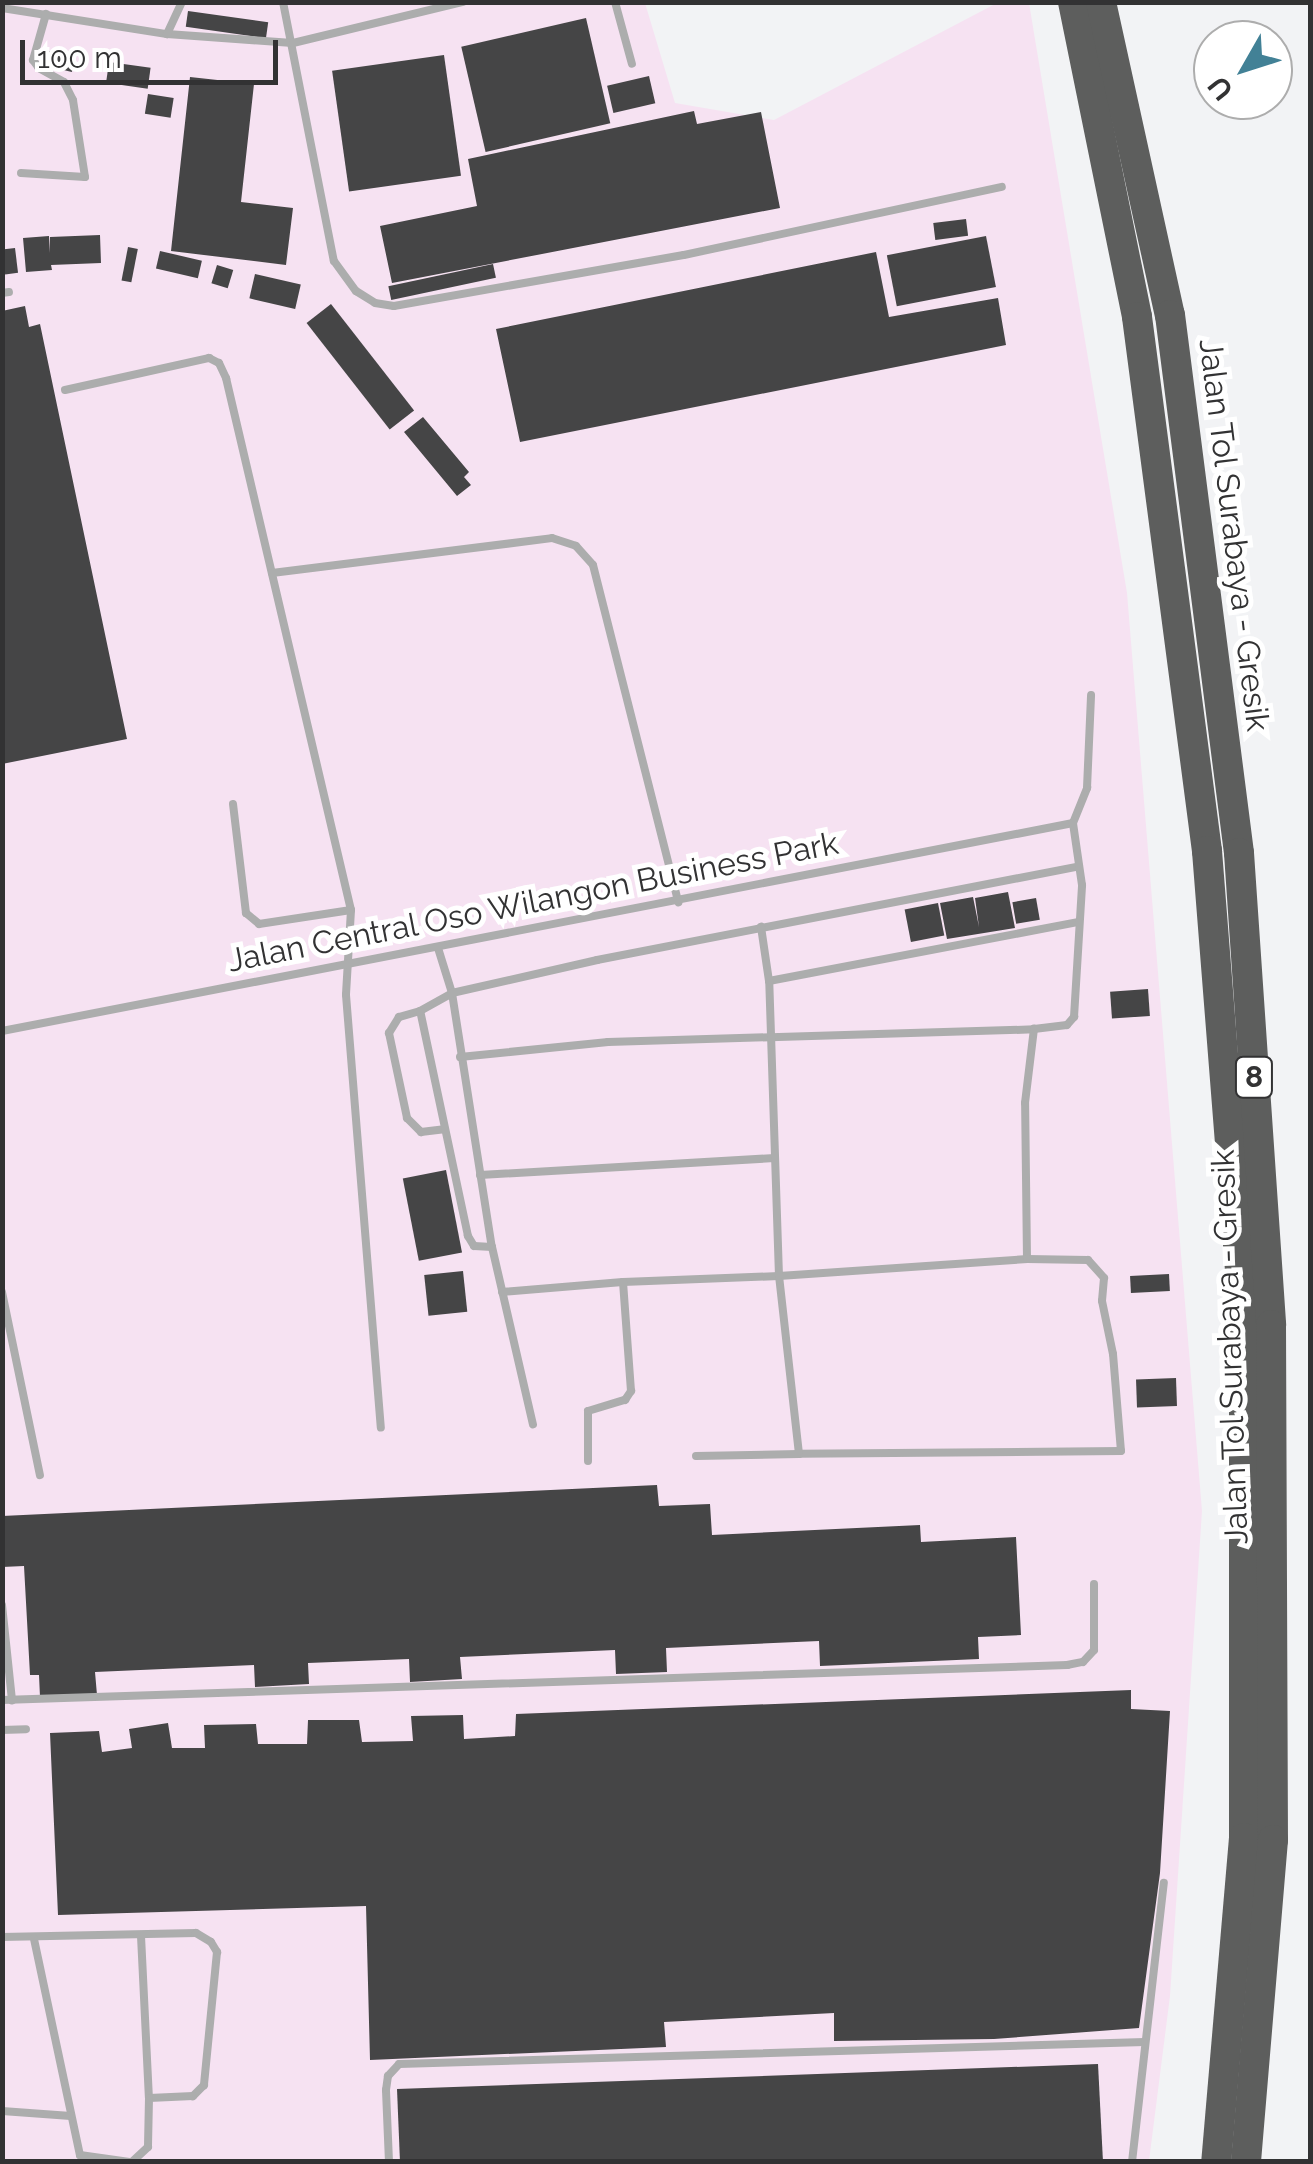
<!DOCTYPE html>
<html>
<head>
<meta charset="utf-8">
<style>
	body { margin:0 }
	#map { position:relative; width:1313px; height:2164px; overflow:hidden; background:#f2f3f5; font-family:Raleway,sans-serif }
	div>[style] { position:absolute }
	.industrial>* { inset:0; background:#f6e2f2 }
	.building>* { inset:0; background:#454546; transform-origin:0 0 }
	.lane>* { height:8px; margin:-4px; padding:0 4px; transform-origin:4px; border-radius:4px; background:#acadad }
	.highway>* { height:30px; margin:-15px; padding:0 15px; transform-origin:15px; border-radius:15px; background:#5d5e5d }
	span { translate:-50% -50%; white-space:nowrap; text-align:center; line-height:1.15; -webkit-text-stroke:10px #fff; paint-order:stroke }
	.shield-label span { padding:2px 8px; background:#fff; border:2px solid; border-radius:8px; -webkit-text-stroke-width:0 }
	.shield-label { font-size:30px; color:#323233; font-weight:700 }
	.street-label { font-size:32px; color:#323233 }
	.frame { position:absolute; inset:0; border:5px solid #323233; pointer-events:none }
	.north { position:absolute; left:1193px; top:20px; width:100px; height:100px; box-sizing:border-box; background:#fff; border:2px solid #adadad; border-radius:50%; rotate:231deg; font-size:28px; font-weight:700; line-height:40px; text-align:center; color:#323233 }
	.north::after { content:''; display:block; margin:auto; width:35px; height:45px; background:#428196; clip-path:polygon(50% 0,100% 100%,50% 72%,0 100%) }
	.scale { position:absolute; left:20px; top:40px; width:258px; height:45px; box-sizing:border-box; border:5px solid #323233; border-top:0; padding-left:12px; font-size:30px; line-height:35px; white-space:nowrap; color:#323233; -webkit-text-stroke:8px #fff; paint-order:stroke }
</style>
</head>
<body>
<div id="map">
	<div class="industrial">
		<div style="clip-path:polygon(3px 3px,645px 3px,675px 103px,774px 120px,997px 3px,1029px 3px,1127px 593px,1202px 1511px,1170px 1996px,1149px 2161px,3px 2162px)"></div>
	</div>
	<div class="building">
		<div style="left:188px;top:11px;width:81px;height:16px;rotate:8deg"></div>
		<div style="left:586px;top:18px;width:108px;height:128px;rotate:77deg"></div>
		<div style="left:48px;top:51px;width:28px;height:15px;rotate:13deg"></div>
		<div style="left:444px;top:55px;width:122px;height:113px;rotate:82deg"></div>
		<div style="left:109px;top:62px;width:42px;height:21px;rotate:8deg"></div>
		<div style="left:649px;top:76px;width:28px;height:43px;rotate:77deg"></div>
		<div style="clip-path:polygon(190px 77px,254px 84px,241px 202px,293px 208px,286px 265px,171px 251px)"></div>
		<div style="left:148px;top:94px;width:26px;height:20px;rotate:9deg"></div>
		<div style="clip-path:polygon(694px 111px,697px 124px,761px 112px,780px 208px,392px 283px,380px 226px,477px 206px,468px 159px)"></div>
		<div style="left:966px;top:219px;width:17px;height:33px;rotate:83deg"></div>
		<div style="clip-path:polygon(100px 235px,101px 263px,51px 265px,52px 270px,26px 272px,23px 238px,49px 236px,50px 253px,50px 237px)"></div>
		<div style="left:986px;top:236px;width:52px;height:101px;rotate:79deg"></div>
		<div style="left:128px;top:247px;width:10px;height:34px;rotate:11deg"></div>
		<div style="left:15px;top:248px;width:25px;height:13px;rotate:83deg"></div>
		<div style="left:160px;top:251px;width:43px;height:18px;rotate:13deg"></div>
		<div style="clip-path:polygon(876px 252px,889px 317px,998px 298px,1006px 345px,520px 442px,496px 329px)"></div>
		<div style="left:493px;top:264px;width:14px;height:107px;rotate:78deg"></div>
		<div style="left:217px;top:265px;width:17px;height:19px;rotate:17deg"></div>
		<div style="left:255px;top:274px;width:47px;height:25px;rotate:13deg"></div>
		<div style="left:331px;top:304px;width:135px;height:31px;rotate:52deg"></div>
		<div style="clip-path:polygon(25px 306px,29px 327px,40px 324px,127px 739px,2px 764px,2px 311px)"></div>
		<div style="clip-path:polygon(423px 417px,469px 472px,464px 477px,471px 485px,457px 496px,404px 432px)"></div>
		<div style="clip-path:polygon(1008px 892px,1015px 928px,947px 939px,940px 903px,973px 897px,979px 927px,975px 898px)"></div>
		<div style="left:1036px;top:898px;width:22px;height:24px;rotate:80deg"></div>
		<div style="left:938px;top:903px;width:33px;height:34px;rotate:79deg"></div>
		<div style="left:1148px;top:989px;width:27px;height:38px;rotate:86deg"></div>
		<div style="left:446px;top:1170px;width:84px;height:44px;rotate:79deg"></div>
		<div style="left:463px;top:1271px;width:41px;height:39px;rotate:84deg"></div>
		<div style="left:1169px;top:1274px;width:17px;height:39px;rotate:87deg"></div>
		<div style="left:1176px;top:1378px;width:28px;height:40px;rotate:88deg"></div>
		<div style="clip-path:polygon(657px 1485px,659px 1506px,710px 1504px,712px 1535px,920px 1525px,921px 1542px,1016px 1537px,1021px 1635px,978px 1637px,979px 1659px,820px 1666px,819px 1641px,666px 1648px,667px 1672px,616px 1674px,615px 1650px,460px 1657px,462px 1679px,410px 1682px,409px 1659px,308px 1663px,309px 1684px,255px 1687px,254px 1665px,95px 1672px,97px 1695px,40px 1697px,39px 1675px,30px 1675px,24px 1566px,2px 1567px,2px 1516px)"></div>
		<div style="clip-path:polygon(1131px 1690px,1131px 1709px,1170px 1711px,1160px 1873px,1139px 2028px,994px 2039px,834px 2041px,834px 2013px,664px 2022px,666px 2047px,370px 2060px,366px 1906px,58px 1915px,50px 1733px,99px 1731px,102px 1752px,132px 1748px,129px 1729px,168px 1723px,172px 1748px,205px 1748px,204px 1725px,256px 1724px,258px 1744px,307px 1744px,308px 1720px,359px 1720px,362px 1742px,413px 1741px,411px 1716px,463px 1715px,464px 1739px,515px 1736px,516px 1714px)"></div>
		<div style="clip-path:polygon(1098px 2064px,1103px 2162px,400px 2162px,397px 2089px)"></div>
	</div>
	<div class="lane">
		<div style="left:283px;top:2px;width:264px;rotate:78.9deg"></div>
		<div style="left:334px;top:261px;width:37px;rotate:54deg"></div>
		<div style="left:356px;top:291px;width:22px;rotate:32deg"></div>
		<div style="left:375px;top:303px;width:19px;rotate:9deg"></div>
		<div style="left:394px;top:306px;width:294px;rotate:-10deg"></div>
		<div style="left:684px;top:255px;width:325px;rotate:-12.1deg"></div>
		<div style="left:615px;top:2px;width:64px;rotate:74.7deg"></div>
		<div style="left:2px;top:8px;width:167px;rotate:9deg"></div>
		<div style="left:167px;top:34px;width:126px;rotate:4.1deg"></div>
		<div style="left:293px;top:43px;width:175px;rotate:-13.6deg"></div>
		<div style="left:167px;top:34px;width:35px;rotate:-65deg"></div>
		<div style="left:21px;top:173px;width:64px;rotate:3.6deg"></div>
		<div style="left:85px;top:177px;width:78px;rotate:-98.9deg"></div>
		<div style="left:73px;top:100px;width:20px;rotate:-117deg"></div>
		<div style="left:64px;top:82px;width:29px;rotate:-151deg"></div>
		<div style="left:39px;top:68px;width:10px;rotate:-127deg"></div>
		<div style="left:33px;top:60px;width:48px;rotate:-74.2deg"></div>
		<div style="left:2px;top:293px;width:7px;rotate:-8deg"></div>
		<div style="left:65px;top:390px;width:148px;rotate:-12.5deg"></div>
		<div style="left:209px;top:358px;width:11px;rotate:27deg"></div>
		<div style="left:219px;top:363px;width:17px;rotate:65deg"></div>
		<div style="left:226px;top:378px;width:546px;rotate:76.78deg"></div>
		<div style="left:351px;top:910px;width:85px;rotate:93.4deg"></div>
		<div style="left:346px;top:995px;width:434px;rotate:85.4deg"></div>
		<div style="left:272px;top:573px;width:282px;rotate:-7.1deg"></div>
		<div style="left:552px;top:538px;width:25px;rotate:18deg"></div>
		<div style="left:576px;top:546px;width:25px;rotate:48deg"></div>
		<div style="left:593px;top:565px;width:348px;rotate:75.8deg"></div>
		<div style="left:233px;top:804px;width:110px;rotate:83.2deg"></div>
		<div style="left:246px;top:913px;width:17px;rotate:40deg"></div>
		<div style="left:259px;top:924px;width:93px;rotate:-8.7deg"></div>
		<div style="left:438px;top:948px;width:47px;rotate:72.7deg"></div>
		<div style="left:452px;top:993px;width:257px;rotate:81.1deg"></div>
		<div style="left:492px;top:1247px;width:182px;rotate:77deg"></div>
		<div style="left:769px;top:981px;width:314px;rotate:-10.8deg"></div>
		<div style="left:420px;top:1011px;width:22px;rotate:164deg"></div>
		<div style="left:399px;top:1017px;width:19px;rotate:122deg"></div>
		<div style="left:389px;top:1033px;width:87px;rotate:78deg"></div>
		<div style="left:407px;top:1118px;width:20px;rotate:45deg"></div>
		<div style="left:421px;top:1132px;width:23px;rotate:-7deg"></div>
		<div style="left:2px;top:1031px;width:1091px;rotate:-10.99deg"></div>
		<div style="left:460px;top:1057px;width:149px;rotate:-5.8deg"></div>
		<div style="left:608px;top:1042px;width:426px;rotate:-1.7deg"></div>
		<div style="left:480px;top:1175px;width:295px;rotate:-3.3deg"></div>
		<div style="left:492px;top:1247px;width:18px;rotate:-177deg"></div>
		<div style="left:474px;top:1246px;width:12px;rotate:-121deg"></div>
		<div style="left:468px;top:1236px;width:230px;rotate:-102deg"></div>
		<div style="left:420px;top:1011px;width:37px;rotate:-29deg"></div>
		<div style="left:452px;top:993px;width:149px;rotate:-12.8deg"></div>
		<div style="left:597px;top:960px;width:491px;rotate:-11deg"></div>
		<div style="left:1027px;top:1259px;width:156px;rotate:-90.7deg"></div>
		<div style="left:1025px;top:1103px;width:75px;rotate:-83.1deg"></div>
		<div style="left:1034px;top:1029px;width:33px;rotate:-7deg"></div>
		<div style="left:1067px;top:1025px;width:11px;rotate:-49deg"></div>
		<div style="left:1074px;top:1017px;width:132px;rotate:-86.5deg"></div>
		<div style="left:1082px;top:885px;width:63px;rotate:-98.3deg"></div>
		<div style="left:1073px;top:823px;width:38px;rotate:-68deg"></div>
		<div style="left:1087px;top:788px;width:93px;rotate:-87.5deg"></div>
		<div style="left:2px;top:1292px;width:187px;rotate:78.3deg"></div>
		<div style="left:502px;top:1292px;width:121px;rotate:-4.7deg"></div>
		<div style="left:623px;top:1282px;width:156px;rotate:-2.2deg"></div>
		<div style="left:779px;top:1276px;width:249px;rotate:-3.9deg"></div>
		<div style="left:1027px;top:1259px;width:61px;rotate:0.9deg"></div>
		<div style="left:1088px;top:1260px;width:24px;rotate:48deg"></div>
		<div style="left:1104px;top:1278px;width:23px;rotate:95deg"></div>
		<div style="left:1102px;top:1301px;width:54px;rotate:78.3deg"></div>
		<div style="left:1113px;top:1354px;width:97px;rotate:85.3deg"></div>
		<div style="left:1121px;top:1451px;width:322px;rotate:179.5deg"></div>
		<div style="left:799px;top:1454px;width:179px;rotate:-96.4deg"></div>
		<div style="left:779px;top:1276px;width:295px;rotate:-91.9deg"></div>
		<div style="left:769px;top:981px;width:55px;rotate:-98.4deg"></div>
		<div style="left:696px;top:1456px;width:103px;rotate:-1.1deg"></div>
		<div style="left:588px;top:1461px;width:50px;rotate:-90deg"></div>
		<div style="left:588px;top:1411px;width:39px;rotate:-17deg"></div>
		<div style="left:625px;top:1400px;width:11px;rotate:-56deg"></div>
		<div style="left:631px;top:1391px;width:109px;rotate:-94.2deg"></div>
		<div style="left:2px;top:1605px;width:96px;rotate:84deg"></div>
		<div style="left:2px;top:1700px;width:1066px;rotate:-1.88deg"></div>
		<div style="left:1067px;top:1665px;width:16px;rotate:-11deg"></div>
		<div style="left:1083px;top:1662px;width:16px;rotate:-47deg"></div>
		<div style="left:1094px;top:1650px;width:66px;rotate:-90deg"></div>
		<div style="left:2px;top:1730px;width:24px;rotate:-2deg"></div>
		<div style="left:141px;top:1936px;width:162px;rotate:87.2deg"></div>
		<div style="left:2px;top:1937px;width:194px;rotate:-1.2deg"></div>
		<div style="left:196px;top:1933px;width:17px;rotate:31deg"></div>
		<div style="left:211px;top:1942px;width:12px;rotate:59deg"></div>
		<div style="left:217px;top:1952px;width:134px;rotate:95.6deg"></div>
		<div style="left:204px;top:2085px;width:16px;rotate:135deg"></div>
		<div style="left:193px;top:2096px;width:44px;rotate:177.4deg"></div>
		<div style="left:149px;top:2098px;width:49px;rotate:91.2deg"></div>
		<div style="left:148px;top:2147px;width:22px;rotate:137deg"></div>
		<div style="left:34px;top:1939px;width:221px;rotate:78deg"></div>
		<div style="left:80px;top:2155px;width:50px;rotate:8deg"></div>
		<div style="left:2px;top:2111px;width:69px;rotate:4.1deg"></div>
		<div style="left:389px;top:2162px;width:72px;rotate:-92.4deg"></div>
		<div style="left:386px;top:2090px;width:14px;rotate:-82deg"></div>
		<div style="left:388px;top:2076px;width:16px;rotate:-47deg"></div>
		<div style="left:399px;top:2064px;width:746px;rotate:-1.69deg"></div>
		<div style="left:1132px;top:2162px;width:281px;rotate:-83.5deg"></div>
	</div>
	<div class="highway">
		<div style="left:1073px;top:2px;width:321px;rotate:78.5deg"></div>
		<div style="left:1137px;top:317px;width:539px;rotate:82.53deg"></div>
		<div style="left:1207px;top:851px;width:469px;rotate:85.5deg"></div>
		<div style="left:1244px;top:1319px;width:519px;rotate:90deg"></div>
		<div style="left:1244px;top:1838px;width:325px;rotate:94.9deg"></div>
		<div style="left:1101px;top:2px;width:321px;rotate:77.6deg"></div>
		<div style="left:1170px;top:315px;width:542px;rotate:82.69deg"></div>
		<div style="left:1239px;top:853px;width:473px;rotate:86.1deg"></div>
		<div style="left:1271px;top:1325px;width:515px;rotate:89.78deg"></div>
		<div style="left:1273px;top:1840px;width:323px;rotate:94.8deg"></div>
	</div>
	<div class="shield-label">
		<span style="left:1254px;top:1077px">8</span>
	</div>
	<div class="street-label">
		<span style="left:1234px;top:535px;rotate:83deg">Jalan Tol Surabaya - Gresik</span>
		<span style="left:533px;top:902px;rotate:-11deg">Jalan Central Oso Wilangon Business Park</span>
		<span style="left:1230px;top:1347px;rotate:-92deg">Jalan Tol Surabaya - Gresik</span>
	</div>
	<div class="frame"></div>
	<div class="north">U</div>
	<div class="scale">100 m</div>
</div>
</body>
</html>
